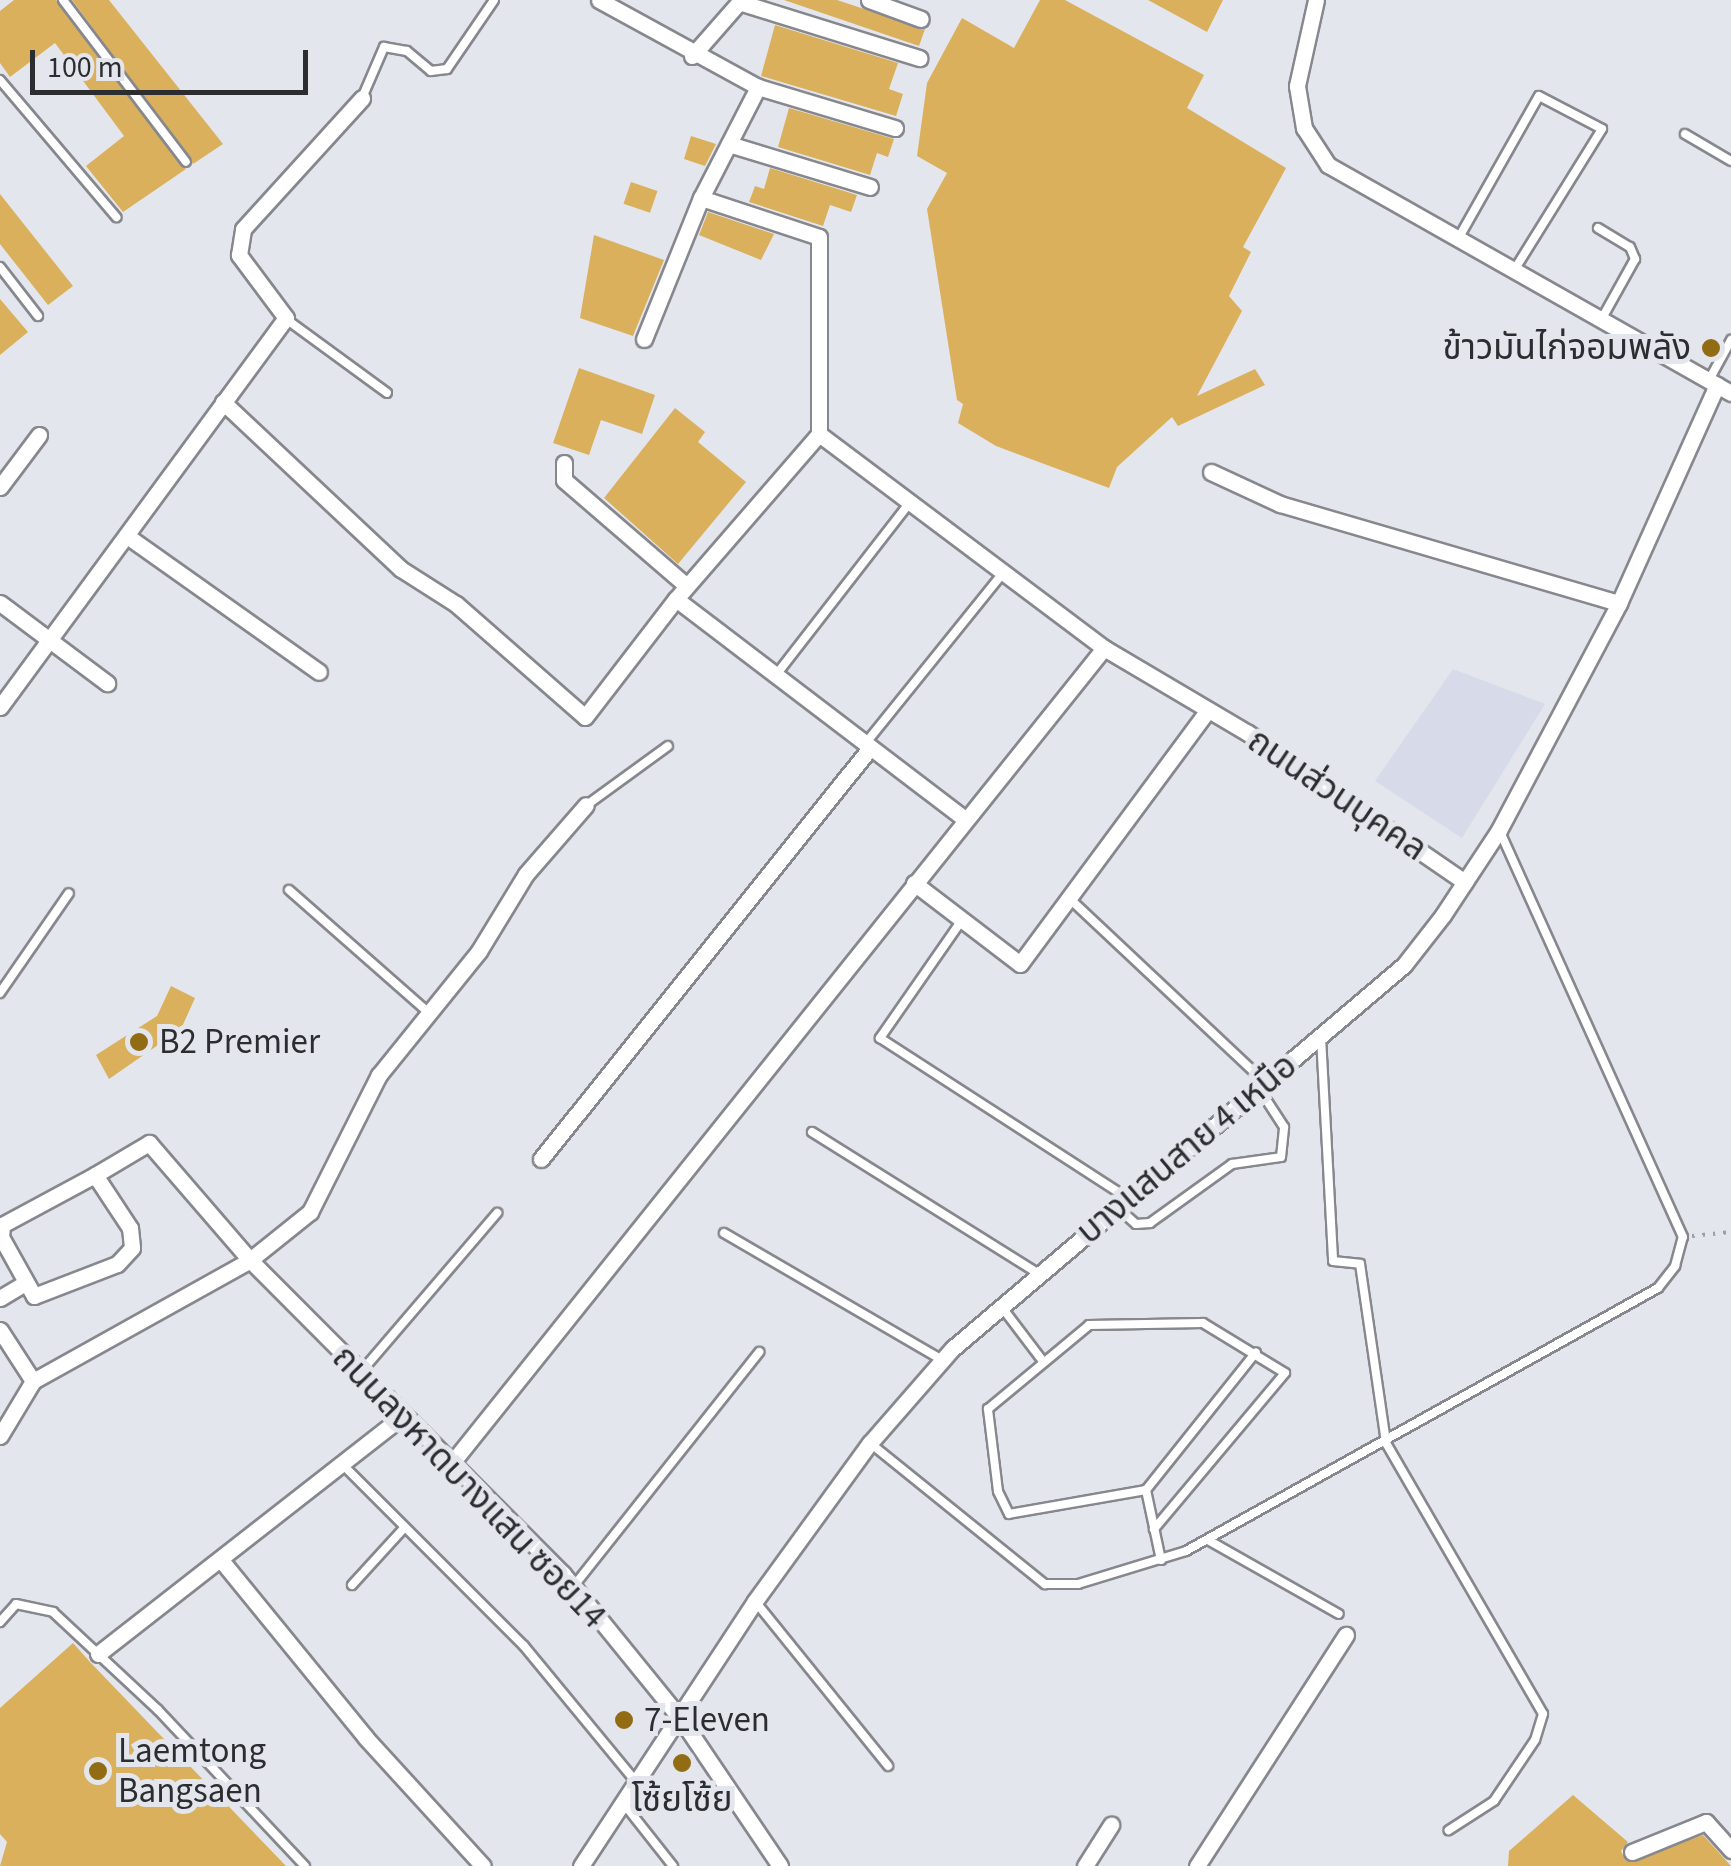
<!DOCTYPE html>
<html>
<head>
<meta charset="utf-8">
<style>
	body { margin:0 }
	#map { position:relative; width:1731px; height:1866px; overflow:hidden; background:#e4e6ed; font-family:"Source Sans 3","Noto Sans Thai",sans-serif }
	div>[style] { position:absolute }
	.built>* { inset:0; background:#d7dae8 }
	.building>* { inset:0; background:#dab05c; transform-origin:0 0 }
	.path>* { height:4px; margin-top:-2px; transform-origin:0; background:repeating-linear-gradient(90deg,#9ea0a5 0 2.5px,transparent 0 10.5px) }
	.roads { filter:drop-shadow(2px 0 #86888e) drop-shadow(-2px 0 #86888e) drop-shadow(0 2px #86888e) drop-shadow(0 -2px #86888e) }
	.lane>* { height:8px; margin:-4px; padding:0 4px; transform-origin:4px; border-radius:4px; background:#fff }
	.street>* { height:15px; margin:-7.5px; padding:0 7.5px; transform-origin:7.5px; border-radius:7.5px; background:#fff }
	.dots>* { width:28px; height:28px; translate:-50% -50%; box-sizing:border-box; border:5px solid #e4e6ed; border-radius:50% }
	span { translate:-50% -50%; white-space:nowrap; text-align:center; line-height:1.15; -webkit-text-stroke:10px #e4e6ed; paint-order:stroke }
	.poi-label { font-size:35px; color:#2c2d30 }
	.right { translate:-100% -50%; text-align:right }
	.left { translate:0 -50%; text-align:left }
	.street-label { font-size:35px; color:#2c2d30 }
	.scale { position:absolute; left:30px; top:50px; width:278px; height:45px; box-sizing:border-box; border:5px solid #2c2d30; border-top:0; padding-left:12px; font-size:30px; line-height:35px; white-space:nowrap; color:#2c2d30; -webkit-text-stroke:8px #e4e6ed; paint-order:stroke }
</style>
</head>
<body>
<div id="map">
	<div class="built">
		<div style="clip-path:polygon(1453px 669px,1545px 704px,1462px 838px,1375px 781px)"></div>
	</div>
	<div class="building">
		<div style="clip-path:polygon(14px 0,56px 0,186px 169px,123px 212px,86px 166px,124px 136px,55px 43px,10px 77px,0 63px,0 11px)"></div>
		<div style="clip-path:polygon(72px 0,109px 0,223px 144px,193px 164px)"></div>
		<div style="clip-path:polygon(784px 0,837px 0,925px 29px,919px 46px)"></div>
		<div style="clip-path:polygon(1040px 0,1065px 0,1204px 75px,1187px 108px,1286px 168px,1243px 247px,1251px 252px,1229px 296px,1242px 311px,1197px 396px,1255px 369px,1265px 385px,1178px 426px,1172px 417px,1117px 467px,1109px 488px,996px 446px,958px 423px,963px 404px,957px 400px,927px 209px,947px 173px,917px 156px,927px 83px,962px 18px,1014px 48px)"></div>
		<div style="clip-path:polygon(1148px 0,1223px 0,1207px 32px)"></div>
		<div style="clip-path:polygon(775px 25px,898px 63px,889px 89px,903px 94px,896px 116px,761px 76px)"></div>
		<div style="clip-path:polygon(789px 108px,894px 139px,888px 157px,877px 153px,870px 175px,778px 147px)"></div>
		<div style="clip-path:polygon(691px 136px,716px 144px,705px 166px,684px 159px)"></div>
		<div style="clip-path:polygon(770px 168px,857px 195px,851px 212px,830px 205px,823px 226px,749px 202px,755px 186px,764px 189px)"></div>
		<div style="left:631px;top:182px;width:28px;height:23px;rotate:19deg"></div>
		<div style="clip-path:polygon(0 194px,73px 286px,48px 305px,0 244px)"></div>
		<div style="clip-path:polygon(708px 212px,774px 234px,761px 260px,699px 235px)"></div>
		<div style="clip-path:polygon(594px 235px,664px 260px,633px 336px,580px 318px)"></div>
		<div style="clip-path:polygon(0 299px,28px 332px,0 355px)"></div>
		<div style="clip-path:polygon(579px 368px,655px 395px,642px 434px,601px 420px,589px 455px,553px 443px)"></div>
		<div style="clip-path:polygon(675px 408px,705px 432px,698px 442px,746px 482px,678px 564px,604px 498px)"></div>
		<div style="clip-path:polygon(171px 986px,195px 998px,181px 1029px,109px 1079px,96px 1055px,157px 1016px)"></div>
		<div style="clip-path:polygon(73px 1643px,90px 1662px,286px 1866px,0 1866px,7px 1842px,0 1834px,0 1708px)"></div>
		<div style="clip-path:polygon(1573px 1795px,1628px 1842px,1621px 1851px,1626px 1861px,1703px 1835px,1731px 1866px,1508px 1866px,1509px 1851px)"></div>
	</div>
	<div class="path">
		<div style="left:1692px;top:1236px;width:39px;rotate:-6deg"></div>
	</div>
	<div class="roads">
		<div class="lane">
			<div style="left:63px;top:0;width:203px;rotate:52.8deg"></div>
			<div style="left:0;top:80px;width:180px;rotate:49.7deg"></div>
			<div style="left:362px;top:98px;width:56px;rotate:-66.7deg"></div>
			<div style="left:384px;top:47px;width:23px;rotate:10deg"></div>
			<div style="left:407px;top:51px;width:31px;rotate:40deg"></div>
			<div style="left:431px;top:71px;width:16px;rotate:-7deg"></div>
			<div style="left:447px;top:69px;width:83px;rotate:-55.7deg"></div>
			<div style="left:1685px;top:134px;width:53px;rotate:30.4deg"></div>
			<div style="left:1598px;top:228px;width:37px;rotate:31deg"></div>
			<div style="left:1630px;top:247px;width:13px;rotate:67deg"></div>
			<div style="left:1635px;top:259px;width:70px;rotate:119.1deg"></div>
			<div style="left:1458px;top:239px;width:164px;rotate:-60.5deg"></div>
			<div style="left:1539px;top:96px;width:71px;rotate:27.6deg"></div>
			<div style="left:1602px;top:129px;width:165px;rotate:121.9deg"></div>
			<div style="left:0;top:267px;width:62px;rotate:52.2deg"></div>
			<div style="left:286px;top:319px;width:125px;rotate:36.2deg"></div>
			<div style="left:1709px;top:380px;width:46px;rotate:-61.2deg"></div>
			<div style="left:776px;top:675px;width:219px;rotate:-52.2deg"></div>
			<div style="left:865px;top:744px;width:220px;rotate:-51.1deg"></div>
			<div style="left:587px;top:805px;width:100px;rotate:-36.1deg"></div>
			<div style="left:289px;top:890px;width:185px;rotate:41.3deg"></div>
			<div style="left:1070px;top:899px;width:270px;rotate:43.2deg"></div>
			<div style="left:962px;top:920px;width:144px;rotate:124.8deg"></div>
			<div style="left:880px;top:1038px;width:294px;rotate:32.9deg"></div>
			<div style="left:0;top:993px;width:121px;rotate:-55.4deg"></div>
			<div style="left:1321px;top:1037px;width:224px;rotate:86.9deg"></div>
			<div style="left:1333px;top:1261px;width:27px;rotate:6deg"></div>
			<div style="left:1360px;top:1264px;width:181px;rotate:81.7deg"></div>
			<div style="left:1386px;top:1443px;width:313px;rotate:59.9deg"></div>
			<div style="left:1543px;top:1714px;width:27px;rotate:107deg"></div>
			<div style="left:1535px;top:1740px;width:73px;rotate:123.9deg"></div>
			<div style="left:1494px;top:1801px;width:54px;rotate:147.2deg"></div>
			<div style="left:812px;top:1132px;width:268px;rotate:32deg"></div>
			<div style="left:1117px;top:1207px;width:25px;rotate:42deg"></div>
			<div style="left:1136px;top:1224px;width:14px;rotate:-4deg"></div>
			<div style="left:1150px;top:1223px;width:101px;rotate:-35.7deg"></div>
			<div style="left:1232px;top:1164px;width:49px;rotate:-8.1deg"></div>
			<div style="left:1281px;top:1157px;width:30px;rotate:-84deg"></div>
			<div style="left:1284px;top:1127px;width:44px;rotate:-123deg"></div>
			<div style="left:724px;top:1233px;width:252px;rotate:30.2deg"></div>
			<div style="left:1001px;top:1306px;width:68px;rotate:52.8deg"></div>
			<div style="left:360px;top:1373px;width:211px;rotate:-49.4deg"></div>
			<div style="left:870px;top:1443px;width:225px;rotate:38.9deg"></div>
			<div style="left:1045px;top:1584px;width:33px"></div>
			<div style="left:1078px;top:1584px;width:113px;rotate:-17deg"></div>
			<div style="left:1186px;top:1551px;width:540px;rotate:-29.13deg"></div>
			<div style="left:1658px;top:1288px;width:28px;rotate:-52deg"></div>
			<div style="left:1675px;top:1266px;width:30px;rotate:-75deg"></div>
			<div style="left:1683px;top:1237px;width:447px;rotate:-114.3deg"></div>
			<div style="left:341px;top:1463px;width:259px;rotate:45deg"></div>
			<div style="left:524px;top:1646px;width:176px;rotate:50.5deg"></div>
			<div style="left:1146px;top:1490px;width:139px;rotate:170.1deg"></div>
			<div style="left:1009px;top:1514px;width:25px;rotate:-116deg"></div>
			<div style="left:998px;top:1491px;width:83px;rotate:-97deg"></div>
			<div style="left:988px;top:1409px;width:131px;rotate:-39.7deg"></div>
			<div style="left:1089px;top:1325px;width:114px;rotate:-1deg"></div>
			<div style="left:1203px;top:1323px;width:96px;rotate:31.4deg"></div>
			<div style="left:1285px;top:1373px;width:204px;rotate:130deg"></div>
			<div style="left:1208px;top:1540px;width:150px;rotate:29.5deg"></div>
			<div style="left:1161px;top:1560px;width:72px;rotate:-102.1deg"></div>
			<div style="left:1146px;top:1490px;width:176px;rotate:-51.4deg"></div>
			<div style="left:352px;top:1585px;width:77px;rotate:-47.6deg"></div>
			<div style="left:573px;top:1587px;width:300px;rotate:-51.6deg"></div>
			<div style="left:755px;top:1601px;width:212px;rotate:51.1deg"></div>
			<div style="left:0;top:1622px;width:24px;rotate:-48deg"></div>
			<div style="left:16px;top:1604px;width:38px;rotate:12deg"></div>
			<div style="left:53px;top:1612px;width:144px;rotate:43deg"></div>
			<div style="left:158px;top:1710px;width:214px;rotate:46.7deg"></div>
			<div style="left:624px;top:1804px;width:79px;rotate:51.7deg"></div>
		</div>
		<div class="street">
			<div style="left:599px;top:0;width:181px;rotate:28.7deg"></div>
			<div style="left:758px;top:87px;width:143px;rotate:16.7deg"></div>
			<div style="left:869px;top:0;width:55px;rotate:20.1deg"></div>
			<div style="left:1316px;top:0;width:88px;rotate:102.5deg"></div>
			<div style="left:1297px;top:86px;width:43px;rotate:80.5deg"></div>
			<div style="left:1304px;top:128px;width:44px;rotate:57deg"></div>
			<div style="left:1328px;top:165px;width:463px;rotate:29.5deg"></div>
			<div style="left:739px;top:2px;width:189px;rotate:17.3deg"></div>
			<div style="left:692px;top:56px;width:74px;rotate:-48.8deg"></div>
			<div style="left:732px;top:145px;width:144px;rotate:16.9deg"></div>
			<div style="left:701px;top:198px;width:124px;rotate:18.3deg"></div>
			<div style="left:819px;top:237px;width:197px;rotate:90deg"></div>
			<div style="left:819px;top:434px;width:356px;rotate:36.9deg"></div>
			<div style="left:1104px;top:648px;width:167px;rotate:30.6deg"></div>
			<div style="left:1248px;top:733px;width:263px;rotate:34.5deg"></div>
			<div style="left:644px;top:339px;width:152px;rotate:-68deg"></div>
			<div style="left:701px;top:198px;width:125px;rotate:-62.8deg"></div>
			<div style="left:223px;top:402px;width:244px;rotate:43.2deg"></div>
			<div style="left:401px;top:569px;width:65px;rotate:32.5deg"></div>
			<div style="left:456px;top:604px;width:171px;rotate:41.2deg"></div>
			<div style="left:585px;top:717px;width:149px;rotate:-52.4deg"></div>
			<div style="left:676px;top:599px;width:218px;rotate:-49.1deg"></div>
			<div style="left:564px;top:463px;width:17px;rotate:90deg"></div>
			<div style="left:564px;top:480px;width:162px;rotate:40.8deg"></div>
			<div style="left:1211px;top:472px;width:76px;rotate:24.9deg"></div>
			<div style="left:1280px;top:504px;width:353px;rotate:16.3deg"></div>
			<div style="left:0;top:487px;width:65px;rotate:-53.1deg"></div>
			<div style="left:127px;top:536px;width:235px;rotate:35.3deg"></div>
			<div style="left:676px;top:599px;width:363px;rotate:37.3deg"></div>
			<div style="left:0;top:603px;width:134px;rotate:36.8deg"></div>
			<div style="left:0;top:707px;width:483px;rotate:-53.7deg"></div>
			<div style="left:286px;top:318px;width:79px;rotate:-126.7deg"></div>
			<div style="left:239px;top:255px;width:26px;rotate:-81deg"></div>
			<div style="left:243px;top:229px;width:177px;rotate:-47.7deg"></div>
			<div style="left:914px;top:883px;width:133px;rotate:37.4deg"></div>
			<div style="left:1020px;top:964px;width:316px;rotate:-53.5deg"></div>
			<div style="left:541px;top:1159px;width:526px;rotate:-51.32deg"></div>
			<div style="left:95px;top:1175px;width:63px;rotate:-30.7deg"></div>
			<div style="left:149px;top:1143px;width:155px;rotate:49.2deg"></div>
			<div style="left:250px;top:1260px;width:443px;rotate:45.1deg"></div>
			<div style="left:563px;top:1574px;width:187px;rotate:50.9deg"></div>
			<div style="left:681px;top:1719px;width:177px;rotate:56deg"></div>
			<div style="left:95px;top:1175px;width:64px;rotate:56.6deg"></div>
			<div style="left:130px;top:1228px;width:20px;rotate:84deg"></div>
			<div style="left:132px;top:1248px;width:22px;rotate:133deg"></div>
			<div style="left:117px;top:1264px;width:89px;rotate:158.9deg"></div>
			<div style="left:34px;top:1296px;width:68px;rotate:-119.2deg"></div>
			<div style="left:1px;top:1237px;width:12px;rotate:-85deg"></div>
			<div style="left:2px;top:1225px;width:106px;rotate:-28.3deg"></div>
			<div style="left:0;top:1298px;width:29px;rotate:-31deg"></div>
			<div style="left:0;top:1330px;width:61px;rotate:57.1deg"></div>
			<div style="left:0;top:1436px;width:64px;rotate:-59deg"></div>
			<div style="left:33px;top:1381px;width:248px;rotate:-29.1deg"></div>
			<div style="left:250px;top:1260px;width:77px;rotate:-38.7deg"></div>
			<div style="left:310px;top:1212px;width:153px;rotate:-63.3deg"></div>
			<div style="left:379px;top:1075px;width:159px;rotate:-51.1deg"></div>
			<div style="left:479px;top:951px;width:90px;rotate:-58.6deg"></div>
			<div style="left:526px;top:874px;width:91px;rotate:-49deg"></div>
			<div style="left:451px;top:1464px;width:1045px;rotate:-51.33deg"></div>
			<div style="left:221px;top:1560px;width:230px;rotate:50.8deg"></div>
			<div style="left:366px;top:1738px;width:173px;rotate:47.6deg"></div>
			<div style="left:98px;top:1654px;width:385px;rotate:-38deg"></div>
			<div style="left:1632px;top:1852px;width:80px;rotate:-22.1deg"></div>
			<div style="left:1706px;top:1822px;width:38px;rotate:48deg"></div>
			<div style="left:581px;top:1866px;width:317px;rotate:-56.7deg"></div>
			<div style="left:755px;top:1601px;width:195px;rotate:-54deg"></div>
			<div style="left:870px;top:1443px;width:125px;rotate:-48.9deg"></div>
			<div style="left:952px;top:1349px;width:593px;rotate:-40.35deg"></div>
			<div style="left:1404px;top:965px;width:63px;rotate:-52deg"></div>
			<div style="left:1443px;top:915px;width:102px;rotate:-56.6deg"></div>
			<div style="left:1499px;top:830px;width:257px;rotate:-62.1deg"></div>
			<div style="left:1619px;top:603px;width:239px;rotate:-65.8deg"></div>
			<div style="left:1085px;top:1866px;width:49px;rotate:-57.6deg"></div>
			<div style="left:1197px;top:1866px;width:275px;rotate:-57.2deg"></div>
		</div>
	</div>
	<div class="dots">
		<div style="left:1711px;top:348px;background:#916c12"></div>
		<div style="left:139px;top:1042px;background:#916c12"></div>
		<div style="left:624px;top:1720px;background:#916c12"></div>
		<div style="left:682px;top:1763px;background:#916c12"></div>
		<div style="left:98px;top:1771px;background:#916c12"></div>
	</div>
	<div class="poi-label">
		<span class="right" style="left:1691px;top:348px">ข้าวมันไก่จอมพลัง</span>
		<span class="left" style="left:159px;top:1042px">B2 Premier</span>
		<span class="left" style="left:644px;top:1720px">7-Eleven</span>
		<span class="left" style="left:118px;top:1771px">Laemtong<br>Bangsaen</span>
		<span style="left:682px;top:1800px">โซ้ยโซ้ย</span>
	</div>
	<div class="street-label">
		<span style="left:1337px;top:795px;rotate:34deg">ถนนส่วนบุคคล</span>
		<span style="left:1187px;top:1149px;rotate:-40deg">บางแสนสาย 4 เหนือ</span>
		<span style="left:469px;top:1487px;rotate:46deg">ถนนลงหาดบางแสน ซอย14</span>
	</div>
	<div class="scale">100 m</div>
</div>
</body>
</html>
